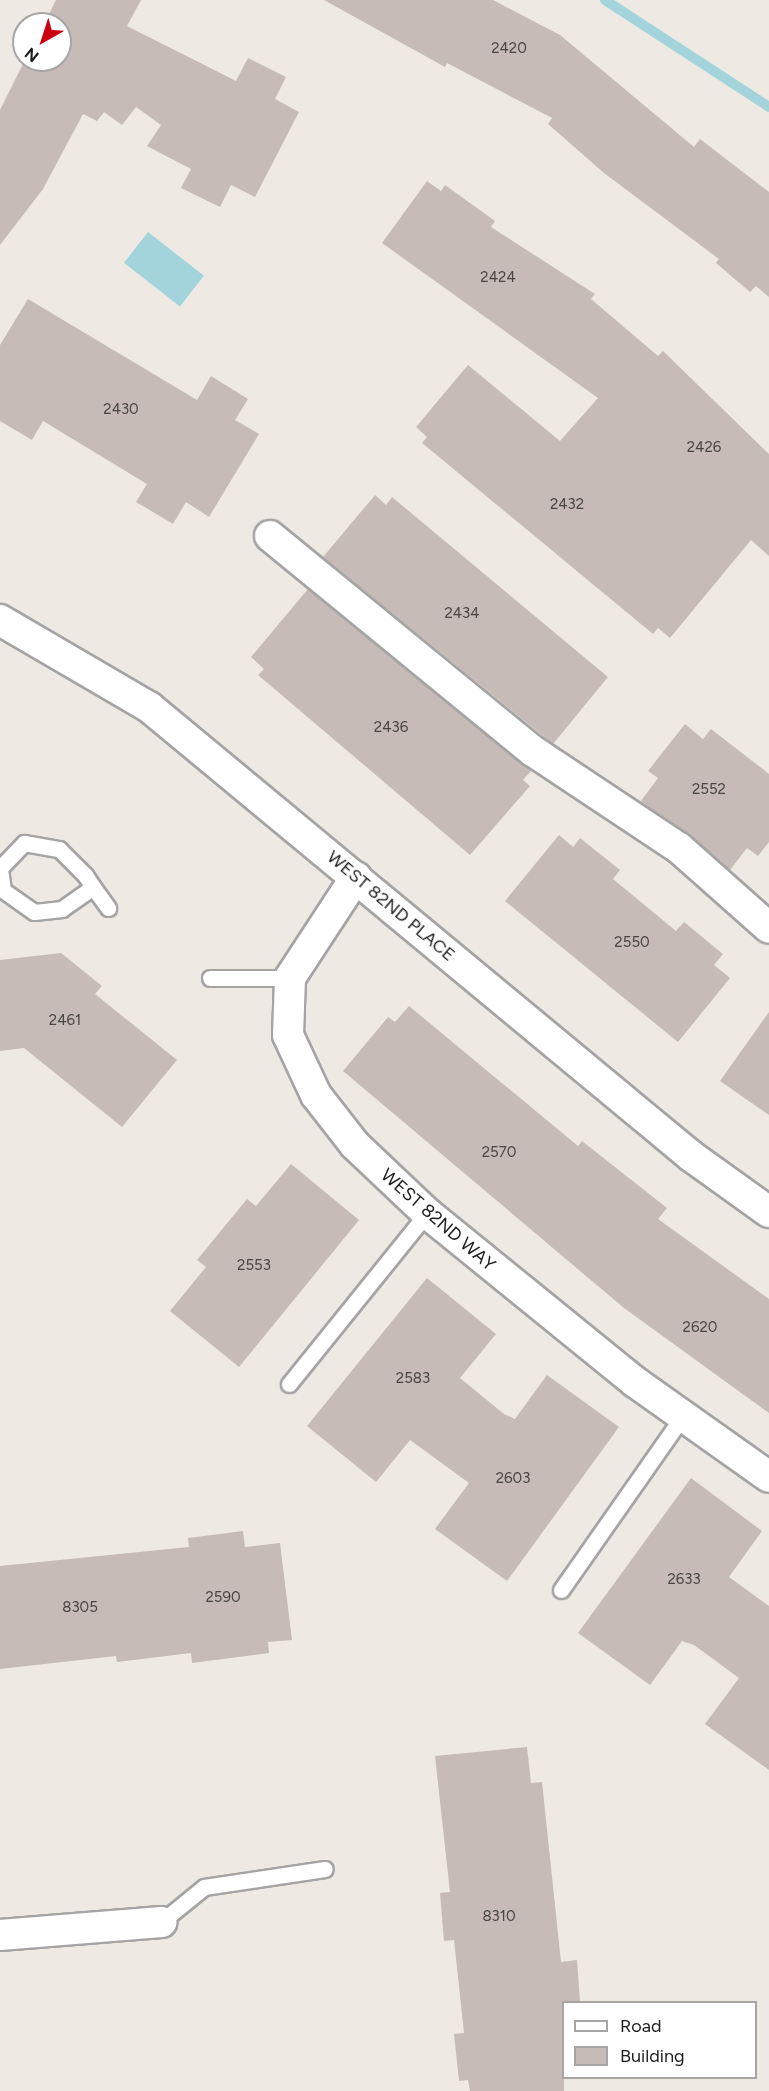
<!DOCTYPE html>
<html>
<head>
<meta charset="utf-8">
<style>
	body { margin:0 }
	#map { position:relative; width:769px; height:2091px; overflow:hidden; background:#eeeae3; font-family:Figtree,sans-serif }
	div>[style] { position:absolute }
	.water>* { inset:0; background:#a3d4dc; transform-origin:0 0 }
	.stream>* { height:10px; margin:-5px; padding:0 5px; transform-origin:5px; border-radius:5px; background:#a3d4dc }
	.building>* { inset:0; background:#c6bbb6 }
	.roads { filter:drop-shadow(2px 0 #a4a4a4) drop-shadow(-2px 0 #a4a4a4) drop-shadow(0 2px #a4a4a4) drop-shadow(0 -2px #a4a4a4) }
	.service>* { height:15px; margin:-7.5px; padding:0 7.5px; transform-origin:7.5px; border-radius:7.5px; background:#fff }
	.minor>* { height:30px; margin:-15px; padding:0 15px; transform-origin:15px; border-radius:15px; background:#fff }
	span { translate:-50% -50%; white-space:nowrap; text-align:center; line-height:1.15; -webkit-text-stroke:4.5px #fff; paint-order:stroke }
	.number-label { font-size:15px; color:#474443 }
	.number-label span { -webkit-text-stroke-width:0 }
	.street-label { font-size:18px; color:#1d1d1d }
	.legend { position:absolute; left:562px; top:2001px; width:195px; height:78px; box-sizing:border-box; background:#fff; border:2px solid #a5a5a5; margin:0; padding:8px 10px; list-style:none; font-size:18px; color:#1d1d1d }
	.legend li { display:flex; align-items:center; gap:12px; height:30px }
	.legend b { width:30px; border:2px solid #a5a5a5 }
	.north { position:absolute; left:12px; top:12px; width:60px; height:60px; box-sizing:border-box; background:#fff; border:2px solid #a5a5a5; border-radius:50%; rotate:219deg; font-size:16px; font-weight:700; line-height:24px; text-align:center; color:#1d1d1d }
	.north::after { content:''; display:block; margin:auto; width:21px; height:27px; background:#ca0012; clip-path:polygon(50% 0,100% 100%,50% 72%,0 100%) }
</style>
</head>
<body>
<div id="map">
	<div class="water">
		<div style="left:148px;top:232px;width:71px;height:39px;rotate:38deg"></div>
	</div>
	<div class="stream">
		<div style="left:605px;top:0;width:196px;rotate:33.1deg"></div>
	</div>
	<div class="building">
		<div style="clip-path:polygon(56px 0,141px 0,127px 26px,236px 81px,248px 58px,286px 77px,275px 99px,299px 112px,255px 197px,231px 185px,220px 207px,181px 188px,191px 169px,147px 146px,161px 125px,136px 107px,122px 125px,104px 112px,97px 121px,83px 114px,43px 189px,0 245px,0 110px,25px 60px,60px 60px,60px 24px,44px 24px)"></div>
		<div style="clip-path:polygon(324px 0,493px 0,560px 35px,694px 147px,700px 139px,769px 192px,769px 297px,756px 286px,750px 292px,716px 263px,719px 259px,604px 173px,548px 124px,552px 118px,447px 63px,445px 67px)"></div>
		<div style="clip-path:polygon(427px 181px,441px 191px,445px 185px,495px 221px,491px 227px,595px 294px,591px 299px,658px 356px,663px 351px,769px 454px,769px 556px,751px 540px,670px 638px,658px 628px,653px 634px,422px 443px,427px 437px,416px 427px,468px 365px,560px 441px,598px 398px,382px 243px)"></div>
		<div style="clip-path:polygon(28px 299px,197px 400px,211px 376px,248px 399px,235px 420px,259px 434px,209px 517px,186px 502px,173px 524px,136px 502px,147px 484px,43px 421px,32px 440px,0 421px,0 345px)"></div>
		<div style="clip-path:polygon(375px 495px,386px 505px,392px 497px,608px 677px,553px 744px,323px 557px)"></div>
		<div style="clip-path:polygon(308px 589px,531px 771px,523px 780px,530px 786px,470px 855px,258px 675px,264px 669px,251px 657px)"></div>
		<div style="clip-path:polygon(685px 724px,703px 739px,711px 729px,769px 774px,769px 842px,758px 856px,747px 848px,730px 870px,641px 801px,658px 778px,648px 771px)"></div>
		<div style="clip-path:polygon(559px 835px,573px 847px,580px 838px,620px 870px,613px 879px,676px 931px,684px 922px,723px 954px,714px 965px,730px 978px,678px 1042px,505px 901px)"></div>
		<div style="clip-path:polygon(61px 953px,102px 986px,95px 994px,177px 1060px,122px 1127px,24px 1048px,0 1051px,0 960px)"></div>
		<div style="clip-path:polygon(409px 1006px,578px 1146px,582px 1141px,667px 1208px,658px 1219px,769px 1299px,769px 1413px,624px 1308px,343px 1071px,388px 1017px,395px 1022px)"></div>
		<div style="clip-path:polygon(769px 1012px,769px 1115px,720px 1081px)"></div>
		<div style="clip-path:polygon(291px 1164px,359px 1220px,239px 1367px,170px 1311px,206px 1267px,197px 1260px,247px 1199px,256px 1206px)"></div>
		<div style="clip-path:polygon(427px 1278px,496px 1334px,460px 1378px,504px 1414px,515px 1419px,547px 1375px,619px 1427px,507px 1581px,435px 1529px,469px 1483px,410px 1440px,376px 1482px,307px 1426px)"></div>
		<div style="clip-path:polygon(691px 1478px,762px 1531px,729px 1577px,769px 1606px,769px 1770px,705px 1724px,739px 1678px,694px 1645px,682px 1641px,650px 1685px,578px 1633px)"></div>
		<div style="clip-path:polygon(243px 1531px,245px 1547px,280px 1543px,292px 1640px,268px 1642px,269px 1653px,192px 1663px,191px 1653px,117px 1662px,116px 1656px,0 1669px,0 1566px,189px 1547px,188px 1538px)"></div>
		<div style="clip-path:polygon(527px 1747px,531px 1783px,542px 1782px,561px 1962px,577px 1960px,580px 2002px,564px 2002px,564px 2091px,470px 2091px,468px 2080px,459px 2081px,454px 2034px,464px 2033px,454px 1940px,444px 1941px,440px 1893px,450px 1892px,435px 1756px)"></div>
	</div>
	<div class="roads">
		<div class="service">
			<div style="left:93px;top:887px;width:38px;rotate:145deg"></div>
			<div style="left:62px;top:909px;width:28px;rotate:174deg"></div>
			<div style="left:34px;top:912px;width:38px;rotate:-145deg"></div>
			<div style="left:3px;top:890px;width:22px;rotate:-98deg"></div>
			<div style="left:0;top:868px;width:35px;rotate:-46deg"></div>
			<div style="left:24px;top:843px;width:36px;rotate:10deg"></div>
			<div style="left:59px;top:849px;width:37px;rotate:45deg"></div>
			<div style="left:85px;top:875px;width:14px;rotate:56deg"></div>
			<div style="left:93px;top:887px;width:26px;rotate:54deg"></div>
			<div style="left:210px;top:978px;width:80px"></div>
			<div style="left:289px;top:1384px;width:220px;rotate:-51.1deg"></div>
			<div style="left:561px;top:1590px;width:213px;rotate:-55deg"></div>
			<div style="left:161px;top:1922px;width:55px;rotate:-39.1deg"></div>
			<div style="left:204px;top:1887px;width:122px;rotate:-8.5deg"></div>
		</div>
		<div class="minor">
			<div style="left:270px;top:536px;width:340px;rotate:39.3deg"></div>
			<div style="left:533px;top:751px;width:175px;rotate:33.6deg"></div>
			<div style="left:679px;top:848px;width:120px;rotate:41.6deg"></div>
			<div style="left:0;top:620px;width:173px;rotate:30.3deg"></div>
			<div style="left:149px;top:707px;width:704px;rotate:39.64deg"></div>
			<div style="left:691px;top:1156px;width:96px;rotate:35.7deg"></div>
			<div style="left:356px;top:877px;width:121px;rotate:123.2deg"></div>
			<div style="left:290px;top:978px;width:57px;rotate:92deg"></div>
			<div style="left:288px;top:1035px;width:66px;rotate:65deg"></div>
			<div style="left:316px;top:1095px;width:63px;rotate:52deg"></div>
			<div style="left:355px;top:1145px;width:99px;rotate:43.4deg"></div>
			<div style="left:427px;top:1213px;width:268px;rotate:39.1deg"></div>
			<div style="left:635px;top:1382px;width:164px;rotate:35.3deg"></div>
			<div style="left:0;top:1935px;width:162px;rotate:-4.6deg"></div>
		</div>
	</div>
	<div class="number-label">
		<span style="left:509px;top:49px">2420</span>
		<span style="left:498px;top:278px">2424</span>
		<span style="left:121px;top:410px">2430</span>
		<span style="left:704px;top:448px">2426</span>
		<span style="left:567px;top:505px">2432</span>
		<span style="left:462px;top:614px">2434</span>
		<span style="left:391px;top:728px">2436</span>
		<span style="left:709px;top:790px">2552</span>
		<span style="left:632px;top:943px">2550</span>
		<span style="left:65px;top:1021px">2461</span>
		<span style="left:499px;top:1153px">2570</span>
		<span style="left:254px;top:1266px">2553</span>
		<span style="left:700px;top:1328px">2620</span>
		<span style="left:413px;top:1379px">2583</span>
		<span style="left:513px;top:1479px">2603</span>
		<span style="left:684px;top:1580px">2633</span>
		<span style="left:223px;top:1598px">2590</span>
		<span style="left:80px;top:1608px">8305</span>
		<span style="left:499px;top:1917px">8310</span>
	</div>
	<div class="street-label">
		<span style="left:391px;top:906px;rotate:40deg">WEST 82ND PLACE</span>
		<span style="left:438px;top:1220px;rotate:41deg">WEST 82ND WAY</span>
	</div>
	<ul class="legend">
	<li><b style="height:8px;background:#fff"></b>Road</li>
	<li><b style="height:16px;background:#c6bbb6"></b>Building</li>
	</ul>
	<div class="north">N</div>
</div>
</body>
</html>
